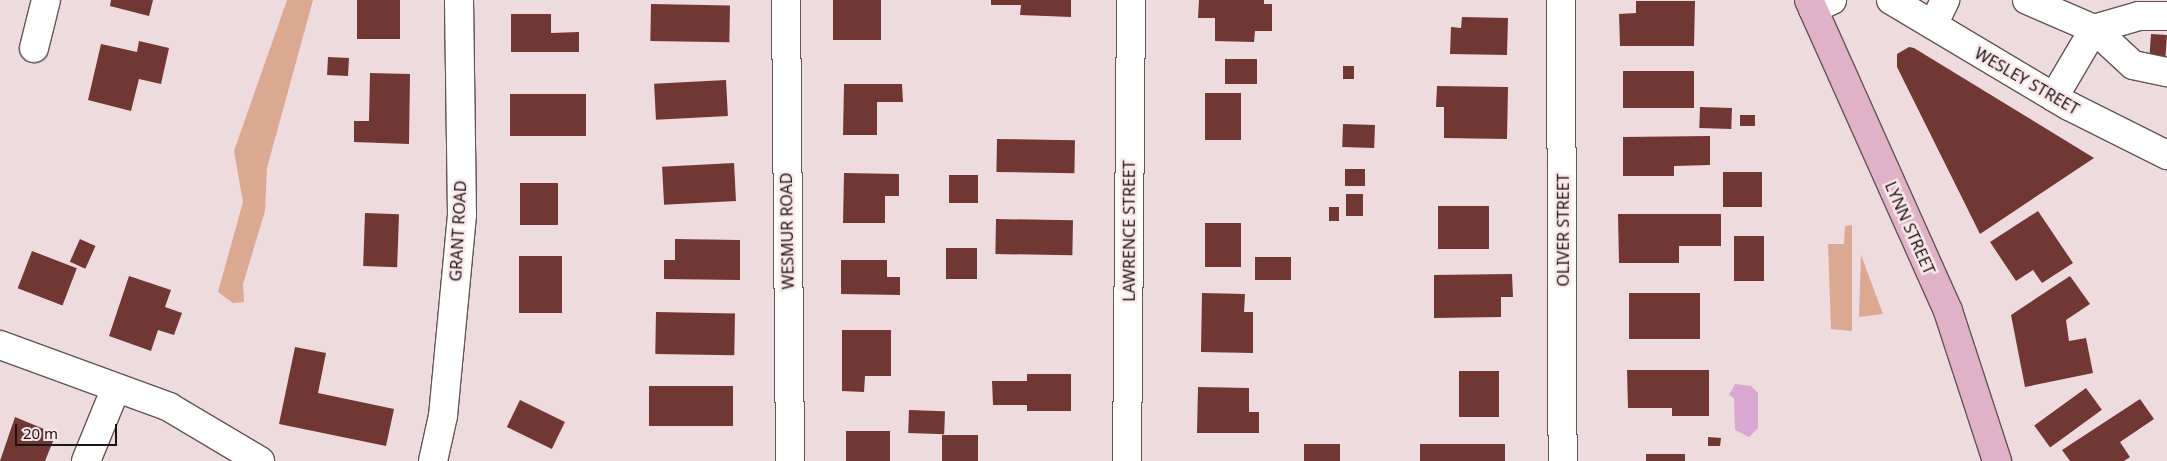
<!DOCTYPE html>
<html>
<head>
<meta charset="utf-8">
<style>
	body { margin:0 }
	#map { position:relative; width:2167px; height:461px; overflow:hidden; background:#eddbde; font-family:"Noto Sans",sans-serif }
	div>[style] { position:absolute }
	.green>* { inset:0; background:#dba891 }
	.water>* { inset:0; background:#d8a8d3 }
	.building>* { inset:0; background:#713833; transform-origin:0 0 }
	.roads { filter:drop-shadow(1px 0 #635456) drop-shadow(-1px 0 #635456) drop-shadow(0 1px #635456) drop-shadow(0 -1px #635456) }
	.minor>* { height:28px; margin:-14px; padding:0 14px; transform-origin:14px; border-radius:14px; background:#fff }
	.major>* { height:28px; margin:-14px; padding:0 14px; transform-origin:14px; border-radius:14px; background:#dfb2c8 }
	span { translate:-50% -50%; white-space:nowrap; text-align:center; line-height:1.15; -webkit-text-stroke:5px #fbe8eb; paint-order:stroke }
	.street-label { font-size:16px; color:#1a1415 }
	.scale { position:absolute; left:15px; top:424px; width:102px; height:22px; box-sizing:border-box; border:2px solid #1a1415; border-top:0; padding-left:6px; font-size:15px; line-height:18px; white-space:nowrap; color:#1a1415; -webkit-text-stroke:4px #fbe8eb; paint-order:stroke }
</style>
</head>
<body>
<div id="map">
	<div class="green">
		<div style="clip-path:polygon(287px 0,313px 0,267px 168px,265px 211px,243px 284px,244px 302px,233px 303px,218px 292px,243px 202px,234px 151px)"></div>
		<div style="clip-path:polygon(1852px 225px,1852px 331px,1831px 329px,1828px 244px,1844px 244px,1845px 226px)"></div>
		<div style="clip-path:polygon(1861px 255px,1883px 314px,1859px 317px)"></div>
	</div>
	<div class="water">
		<div style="clip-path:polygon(1735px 384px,1751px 386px,1758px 393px,1758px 428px,1749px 437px,1735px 430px,1734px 398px,1729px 395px)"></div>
	</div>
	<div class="building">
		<div style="clip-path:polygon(111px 0,153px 0,149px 16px,110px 6px)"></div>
		<div style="left:357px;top:0;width:43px;height:39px"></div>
		<div style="left:833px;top:0;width:48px;height:40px"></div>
		<div style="clip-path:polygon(991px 0,1071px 0,1071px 17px,1020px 15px,1021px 5px,991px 5px)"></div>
		<div style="clip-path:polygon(1199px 0,1264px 0,1264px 4px,1272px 4px,1272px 31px,1255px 31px,1254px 42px,1215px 41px,1215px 18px,1198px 18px)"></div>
		<div style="clip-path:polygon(1636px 1px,1695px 1px,1694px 46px,1620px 46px,1619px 14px,1636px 13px)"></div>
		<div style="left:651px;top:4px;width:79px;height:37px;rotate:1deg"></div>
		<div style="clip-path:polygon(511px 14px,551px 14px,551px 33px,579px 32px,579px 52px,511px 52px)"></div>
		<div style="clip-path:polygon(1462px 17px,1508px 18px,1507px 55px,1450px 54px,1451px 27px,1461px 28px)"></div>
		<div style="left:2151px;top:34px;width:16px;height:24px;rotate:4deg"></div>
		<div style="clip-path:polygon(139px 41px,169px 48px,161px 84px,139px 79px,131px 111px,88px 100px,101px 44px,137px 52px)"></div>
		<div style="clip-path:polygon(1909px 47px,1914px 48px,2094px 158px,1980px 234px,1897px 67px,1897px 54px)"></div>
		<div style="left:328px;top:57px;width:21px;height:18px;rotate:3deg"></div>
		<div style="left:1225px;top:59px;width:32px;height:25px"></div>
		<div style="left:1343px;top:66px;width:11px;height:13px"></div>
		<div style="left:1623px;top:71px;width:71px;height:37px"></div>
		<div style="clip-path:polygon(370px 73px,410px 74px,409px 144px,354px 142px,354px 121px,369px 121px)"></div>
		<div style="left:726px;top:80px;width:36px;height:72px;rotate:87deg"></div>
		<div style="clip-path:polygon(844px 84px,902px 84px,903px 102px,877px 102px,877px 135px,843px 135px)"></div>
		<div style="clip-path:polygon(1437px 86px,1508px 87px,1507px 139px,1444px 138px,1444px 107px,1436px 107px)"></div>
		<div style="left:1205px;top:93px;width:36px;height:47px"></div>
		<div style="left:510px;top:94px;width:76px;height:42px"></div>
		<div style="left:1700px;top:107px;width:32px;height:21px;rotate:2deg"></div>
		<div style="left:1740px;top:115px;width:15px;height:11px"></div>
		<div style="left:1343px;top:124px;width:32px;height:23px;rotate:2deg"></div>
		<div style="clip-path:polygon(1710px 136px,1710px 165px,1674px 166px,1674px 176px,1623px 176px,1623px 137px)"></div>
		<div style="left:997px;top:139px;width:78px;height:33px;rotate:1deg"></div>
		<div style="left:734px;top:163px;width:38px;height:72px;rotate:87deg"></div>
		<div style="left:1345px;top:169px;width:20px;height:17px"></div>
		<div style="left:1723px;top:172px;width:39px;height:35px"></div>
		<div style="clip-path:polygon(844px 173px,899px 174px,899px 196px,885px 196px,885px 223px,843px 223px)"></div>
		<div style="left:949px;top:175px;width:29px;height:28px"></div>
		<div style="left:558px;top:183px;width:42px;height:38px;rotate:90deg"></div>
		<div style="left:1346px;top:194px;width:17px;height:22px"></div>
		<div style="left:1438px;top:206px;width:51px;height:43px"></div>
		<div style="left:1339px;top:207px;width:14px;height:10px;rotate:90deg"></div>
		<div style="clip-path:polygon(2038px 211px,2073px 263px,2042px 283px,2033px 270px,2016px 281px,1990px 242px)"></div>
		<div style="left:365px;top:213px;width:34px;height:53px;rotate:2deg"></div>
		<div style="clip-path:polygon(1618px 214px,1721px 214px,1721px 246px,1679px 246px,1679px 263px,1619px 263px)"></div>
		<div style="left:996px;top:219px;width:77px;height:35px;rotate:1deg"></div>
		<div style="left:1205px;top:223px;width:36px;height:44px"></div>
		<div style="left:1734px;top:236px;width:30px;height:45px"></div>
		<div style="left:80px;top:239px;width:17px;height:25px;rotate:24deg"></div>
		<div style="clip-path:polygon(675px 239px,740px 240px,740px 280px,664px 279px,664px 260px,675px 260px)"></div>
		<div style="left:946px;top:248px;width:31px;height:31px"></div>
		<div style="left:32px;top:251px;width:48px;height:40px;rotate:21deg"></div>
		<div style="left:562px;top:256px;width:57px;height:43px;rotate:90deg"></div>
		<div style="left:1255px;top:257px;width:36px;height:23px"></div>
		<div style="clip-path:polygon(841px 260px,887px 260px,887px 277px,900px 277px,900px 295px,841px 294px)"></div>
		<div style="clip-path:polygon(1512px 274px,1513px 297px,1501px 297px,1501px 317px,1434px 318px,1434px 275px)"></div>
		<div style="clip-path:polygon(129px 276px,171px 290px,165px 307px,182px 313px,174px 335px,158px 330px,151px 351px,109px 336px)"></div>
		<div style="clip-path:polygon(2070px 276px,2090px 304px,2066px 320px,2069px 341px,2086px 338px,2093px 373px,2025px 387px,2011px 315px)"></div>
		<div style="clip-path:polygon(1202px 293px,1245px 294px,1244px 312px,1253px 312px,1253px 353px,1201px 352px)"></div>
		<div style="left:1629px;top:293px;width:71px;height:46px"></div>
		<div style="left:656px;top:312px;width:79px;height:42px;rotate:1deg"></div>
		<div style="clip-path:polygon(842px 330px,891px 330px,891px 376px,865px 376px,864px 392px,842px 391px)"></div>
		<div style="clip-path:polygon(295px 347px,326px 353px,318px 393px,394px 409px,386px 446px,279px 424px)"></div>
		<div style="clip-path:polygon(1627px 370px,1709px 370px,1709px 416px,1672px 416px,1672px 408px,1628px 408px)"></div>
		<div style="left:1459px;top:371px;width:40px;height:46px"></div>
		<div style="clip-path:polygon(1027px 374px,1071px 374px,1071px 411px,1027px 411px,1027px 405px,993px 405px,992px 381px,1027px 381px)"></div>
		<div style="left:649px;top:386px;width:84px;height:40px"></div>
		<div style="clip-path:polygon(1198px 387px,1249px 388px,1249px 412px,1259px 412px,1259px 433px,1197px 433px)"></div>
		<div style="left:2086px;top:388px;width:27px;height:64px;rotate:54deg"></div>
		<div style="clip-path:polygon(2140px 399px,2154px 419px,2120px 442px,2130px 457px,2124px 461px,2070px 461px,2062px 450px)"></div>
		<div style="left:520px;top:400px;width:50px;height:30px;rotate:26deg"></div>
		<div style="left:909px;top:410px;width:36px;height:23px;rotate:2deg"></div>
		<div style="clip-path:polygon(15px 417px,56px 434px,45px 461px,0 461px)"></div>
		<div style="left:846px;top:431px;width:44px;height:30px"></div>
		<div style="left:978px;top:435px;width:26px;height:36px;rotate:90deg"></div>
		<div style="clip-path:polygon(1708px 437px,1721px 438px,1720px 446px,1708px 446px)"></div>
		<div style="left:1304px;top:444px;width:36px;height:17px"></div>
		<div style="left:1505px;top:444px;width:17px;height:85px;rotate:90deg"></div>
		<div style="left:1646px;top:454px;width:39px;height:7px"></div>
	</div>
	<div class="roads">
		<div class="minor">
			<div style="left:786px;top:0;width:461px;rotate:89.5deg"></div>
			<div style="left:1561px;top:0;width:461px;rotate:89.8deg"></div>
			<div style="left:1891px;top:0;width:207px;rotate:30.8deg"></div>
			<div style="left:2069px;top:106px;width:110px;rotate:26.6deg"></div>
			<div style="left:2027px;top:0;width:73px;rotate:23.4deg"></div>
			<div style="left:2094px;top:29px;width:79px;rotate:120.5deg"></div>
			<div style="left:1813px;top:9px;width:21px;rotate:-25deg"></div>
			<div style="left:2167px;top:16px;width:28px;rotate:180deg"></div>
			<div style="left:2139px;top:16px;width:47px;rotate:163.9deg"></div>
			<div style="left:2094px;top:29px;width:53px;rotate:42.7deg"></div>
			<div style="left:2133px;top:65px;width:35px;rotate:12deg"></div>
			<div style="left:1933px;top:25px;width:28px;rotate:-64deg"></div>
			<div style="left:34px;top:48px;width:49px;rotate:-76deg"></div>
			<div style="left:0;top:345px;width:180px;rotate:20.1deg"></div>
			<div style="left:169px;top:407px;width:106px;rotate:30.7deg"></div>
			<div style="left:86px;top:461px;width:79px;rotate:-67.7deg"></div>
			<div style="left:433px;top:461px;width:46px;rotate:-77.5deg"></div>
			<div style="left:443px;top:416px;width:202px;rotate:-84.6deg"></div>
			<div style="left:462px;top:215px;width:215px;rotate:-90.8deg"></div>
			<div style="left:1127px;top:461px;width:461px;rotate:-89.5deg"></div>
		</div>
		<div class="major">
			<div style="left:1809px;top:0;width:341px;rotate:65.9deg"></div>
			<div style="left:1948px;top:311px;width:158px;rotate:71.9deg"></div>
		</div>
	</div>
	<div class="street-label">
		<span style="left:2027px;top:81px;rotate:30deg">WESLEY STREET</span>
		<span style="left:1910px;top:228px;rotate:66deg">LYNN STREET</span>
		<span style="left:1563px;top:230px;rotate:-90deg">OLIVER STREET</span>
		<span style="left:458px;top:231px;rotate:-87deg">GRANT ROAD</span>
		<span style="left:787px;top:231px;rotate:-91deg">WESMUR ROAD</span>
		<span style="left:1129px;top:231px;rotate:-90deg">LAWRENCE STREET</span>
	</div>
	<div class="scale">20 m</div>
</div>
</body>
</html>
